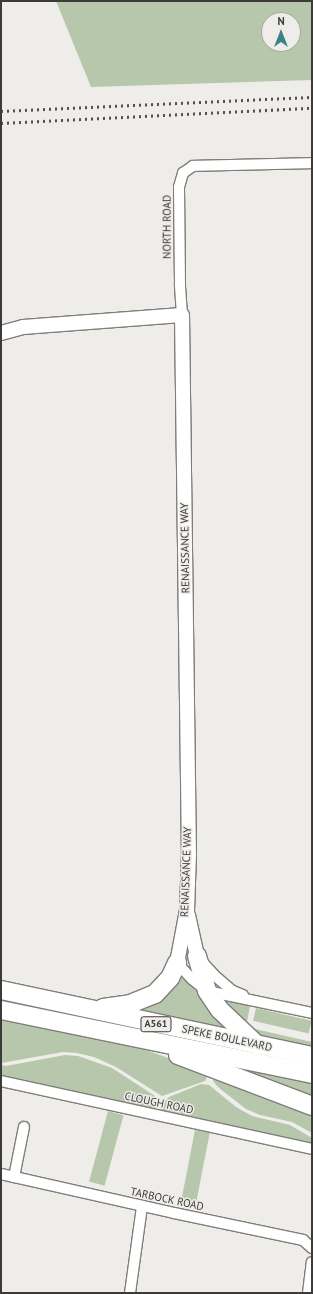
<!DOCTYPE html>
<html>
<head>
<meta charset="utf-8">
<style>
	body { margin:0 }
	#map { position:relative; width:313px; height:1294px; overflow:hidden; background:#efede9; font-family:"PT Sans",sans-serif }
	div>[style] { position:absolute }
	.green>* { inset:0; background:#b6c7ab; transform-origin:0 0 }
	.roads { filter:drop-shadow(1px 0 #807e7a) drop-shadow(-1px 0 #807e7a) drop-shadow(0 1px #807e7a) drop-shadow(0 -1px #807e7a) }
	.street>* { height:10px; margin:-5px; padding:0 5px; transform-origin:5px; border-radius:5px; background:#fff }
	.secondary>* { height:14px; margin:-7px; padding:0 7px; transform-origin:7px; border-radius:7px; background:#fff }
	.highway>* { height:18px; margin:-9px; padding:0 9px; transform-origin:9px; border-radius:9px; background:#fff }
	.rail>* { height:2.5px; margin-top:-1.25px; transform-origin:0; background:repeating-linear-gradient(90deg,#52514e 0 2px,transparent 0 6px) }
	span { translate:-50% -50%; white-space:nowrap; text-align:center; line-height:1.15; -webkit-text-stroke:3px #efede9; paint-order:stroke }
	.shield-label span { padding:1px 3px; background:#efede9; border:1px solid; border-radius:3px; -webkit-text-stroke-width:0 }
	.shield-label { font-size:10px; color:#3c3b39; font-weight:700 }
	.street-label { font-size:11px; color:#3c3b39 }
	.frame { position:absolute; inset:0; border:2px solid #3c3b39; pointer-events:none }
	.north { position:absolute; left:261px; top:12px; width:40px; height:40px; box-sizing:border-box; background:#efede9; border:1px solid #a7a6a3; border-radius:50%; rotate:0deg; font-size:11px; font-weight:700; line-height:16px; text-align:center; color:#3c3b39 }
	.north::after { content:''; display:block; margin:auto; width:14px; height:18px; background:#3b8389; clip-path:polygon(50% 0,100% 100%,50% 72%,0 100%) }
</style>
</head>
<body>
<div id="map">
	<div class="green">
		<div style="clip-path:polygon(evenodd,56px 1px,312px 1px,312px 80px,91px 87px,56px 1px,269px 20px,293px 20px,293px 44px,269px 44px,269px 20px)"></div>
		<div style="clip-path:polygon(176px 973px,201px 993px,233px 1031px,132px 1010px)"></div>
		<div style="clip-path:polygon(212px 998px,250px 1006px,246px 1027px,312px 1042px,312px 1049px,267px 1039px,240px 1026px)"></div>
		<div style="left:256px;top:1008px;width:57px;height:13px;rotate:13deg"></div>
		<div style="clip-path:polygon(1px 1017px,146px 1050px,209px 1073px,205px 1081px,162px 1096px,116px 1067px,94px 1057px,77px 1053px,63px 1052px,1px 1063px)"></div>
		<div style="clip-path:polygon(185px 1052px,312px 1080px,312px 1101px)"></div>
		<div style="clip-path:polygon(65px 1055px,78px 1056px,112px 1068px,155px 1096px,158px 1104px,156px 1107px,153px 1112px,1px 1079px,1px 1065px,6px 1066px)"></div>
		<div style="clip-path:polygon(214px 1078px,312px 1116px,312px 1133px,292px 1122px,260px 1115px,246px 1109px,219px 1088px,213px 1081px)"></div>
		<div style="clip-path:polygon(201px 1084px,209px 1085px,236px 1107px,252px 1116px,290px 1125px,312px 1138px,312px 1146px,162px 1114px,161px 1106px,169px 1097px)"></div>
		<div style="left:108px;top:1111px;width:16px;height:73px;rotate:15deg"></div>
		<div style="left:195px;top:1130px;width:15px;height:73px;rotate:11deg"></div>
	</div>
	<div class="roads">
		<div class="street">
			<div style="left:182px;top:315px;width:31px;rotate:-94deg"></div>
			<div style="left:180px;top:284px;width:97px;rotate:-90.6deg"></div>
			<div style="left:179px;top:187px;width:15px;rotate:-74deg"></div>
			<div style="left:183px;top:173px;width:12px;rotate:-35deg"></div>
			<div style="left:193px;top:166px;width:119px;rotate:-1.4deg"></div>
			<div style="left:177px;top:963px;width:22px;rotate:47deg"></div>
			<div style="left:192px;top:979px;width:19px;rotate:39deg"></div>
			<div style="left:207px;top:991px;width:107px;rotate:11.8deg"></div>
			<div style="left:203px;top:963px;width:16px;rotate:47deg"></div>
			<div style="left:214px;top:975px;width:23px;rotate:41deg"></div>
			<div style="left:231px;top:990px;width:13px;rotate:23deg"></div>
			<div style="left:1px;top:1081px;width:318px;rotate:12.3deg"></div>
			<div style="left:1px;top:1174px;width:177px;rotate:12.7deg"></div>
			<div style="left:174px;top:1213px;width:132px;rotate:11.8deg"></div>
			<div style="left:303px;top:1240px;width:12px;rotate:42deg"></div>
			<div style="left:14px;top:1177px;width:51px;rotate:-78.7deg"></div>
			<div style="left:130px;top:1293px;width:88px;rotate:-82.1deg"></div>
			<div style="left:308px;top:1293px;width:31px;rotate:-83deg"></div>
		</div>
		<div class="secondary">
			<div style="left:1px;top:333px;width:23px;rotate:-15deg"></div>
			<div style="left:23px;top:327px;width:159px;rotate:-4.3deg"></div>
			<div style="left:182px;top:315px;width:539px;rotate:89.26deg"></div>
			<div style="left:189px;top:854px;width:56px;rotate:92deg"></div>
			<div style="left:187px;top:910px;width:54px;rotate:100.7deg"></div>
			<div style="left:188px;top:915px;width:42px;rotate:77.6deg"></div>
		</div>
		<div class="highway">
			<div style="left:197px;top:956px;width:36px;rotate:74deg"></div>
			<div style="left:207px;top:991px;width:23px;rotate:56deg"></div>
			<div style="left:220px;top:1010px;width:51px;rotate:43.4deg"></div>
			<div style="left:1px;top:990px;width:318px;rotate:12deg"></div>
			<div style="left:103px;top:1008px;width:27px;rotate:-8deg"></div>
			<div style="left:130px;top:1004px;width:27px;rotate:-22deg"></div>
			<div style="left:155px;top:994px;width:22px;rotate:-47deg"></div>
			<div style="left:170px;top:978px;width:17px;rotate:-65deg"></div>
			<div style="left:1px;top:1010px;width:318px;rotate:11.6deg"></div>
			<div style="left:178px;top:1055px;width:143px;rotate:20.8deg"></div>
		</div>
	</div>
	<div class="rail">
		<div style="left:1px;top:111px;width:311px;rotate:-2.6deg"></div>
		<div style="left:1px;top:123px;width:311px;rotate:-2.8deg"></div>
	</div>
	<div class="shield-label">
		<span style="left:156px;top:1024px">A561</span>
	</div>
	<div class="street-label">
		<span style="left:167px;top:227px;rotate:-90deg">NORTH ROAD</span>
		<span style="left:185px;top:548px;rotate:-91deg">RENAISSANCE WAY</span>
		<span style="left:186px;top:872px;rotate:-88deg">RENAISSANCE WAY</span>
		<span style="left:227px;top:1038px;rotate:12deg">SPEKE BOULEVARD</span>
		<span style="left:159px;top:1103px;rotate:12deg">CLOUGH ROAD</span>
		<span style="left:167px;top:1199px;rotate:12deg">TARBOCK ROAD</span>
	</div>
	<div class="frame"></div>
	<div class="north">N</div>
</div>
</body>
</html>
